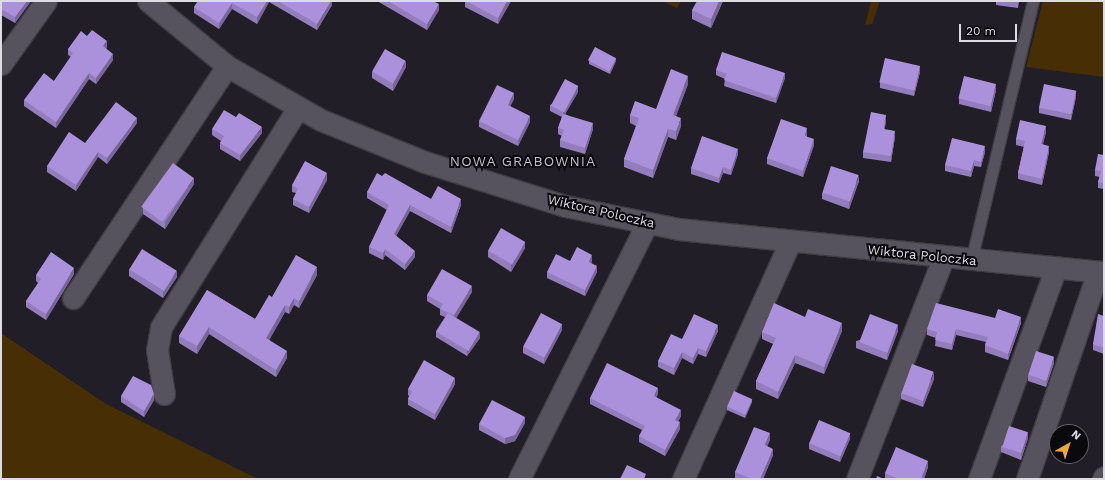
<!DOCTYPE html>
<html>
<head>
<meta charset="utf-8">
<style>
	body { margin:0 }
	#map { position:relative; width:1105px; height:480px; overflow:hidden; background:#211e28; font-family:"Work Sans",sans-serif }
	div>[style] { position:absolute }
	.green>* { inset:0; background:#472e04 }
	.roads { filter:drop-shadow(1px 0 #3e3b43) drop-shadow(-1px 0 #3e3b43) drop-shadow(0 1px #3e3b43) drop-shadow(0 -1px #3e3b43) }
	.lane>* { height:11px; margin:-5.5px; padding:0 5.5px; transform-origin:5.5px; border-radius:5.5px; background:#56525e }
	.street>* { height:21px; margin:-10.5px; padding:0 10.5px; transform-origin:10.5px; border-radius:10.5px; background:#56525e }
	.wall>* { inset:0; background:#937dbc }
	.shaded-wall>* { inset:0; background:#786699 }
	.building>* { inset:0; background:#ab91db; transform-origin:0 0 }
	span { translate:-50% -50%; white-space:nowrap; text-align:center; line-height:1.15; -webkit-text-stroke:4px #0a090d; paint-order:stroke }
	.street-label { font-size:13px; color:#dedce3 }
	.neighbourhood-label { font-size:14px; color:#c0bcc9; letter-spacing:1px }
	.frame { position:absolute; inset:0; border:2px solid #dedce3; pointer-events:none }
	.north { position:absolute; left:1049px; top:424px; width:40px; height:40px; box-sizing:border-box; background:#0a090d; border:1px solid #5f5d63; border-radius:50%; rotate:39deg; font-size:11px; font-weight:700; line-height:16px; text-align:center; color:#dedce3 }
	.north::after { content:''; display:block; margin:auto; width:14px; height:18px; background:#eda83b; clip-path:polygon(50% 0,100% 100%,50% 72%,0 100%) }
	.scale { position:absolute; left:959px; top:24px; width:58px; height:18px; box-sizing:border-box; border:2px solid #dedce3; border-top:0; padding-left:5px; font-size:12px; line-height:14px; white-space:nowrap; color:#dedce3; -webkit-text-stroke:3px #0a090d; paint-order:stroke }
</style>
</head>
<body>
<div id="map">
	<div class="green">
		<div style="clip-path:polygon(662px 1px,681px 1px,677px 8px)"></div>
		<div style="clip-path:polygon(871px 1px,880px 1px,872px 24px,865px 25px)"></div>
		<div style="clip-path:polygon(1043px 1px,1104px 1px,1104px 77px,1026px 67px)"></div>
		<div style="clip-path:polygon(1px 333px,106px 404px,258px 479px,1px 479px)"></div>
	</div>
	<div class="roads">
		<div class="lane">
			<div style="left:971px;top:261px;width:267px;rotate:-76.6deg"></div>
		</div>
		<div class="street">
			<div style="left:148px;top:1px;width:102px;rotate:39.4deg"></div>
			<div style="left:227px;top:66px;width:108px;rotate:29.9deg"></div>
			<div style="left:321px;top:120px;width:112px;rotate:22deg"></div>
			<div style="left:425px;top:162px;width:147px;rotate:17.4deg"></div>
			<div style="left:565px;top:206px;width:116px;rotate:11.4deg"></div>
			<div style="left:679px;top:229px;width:427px;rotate:5.8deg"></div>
			<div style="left:1px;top:64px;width:77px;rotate:-54.5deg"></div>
			<div style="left:73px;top:298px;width:278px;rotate:-56.4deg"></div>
			<div style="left:164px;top:394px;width:45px;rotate:-99deg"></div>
			<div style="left:157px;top:350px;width:23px;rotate:-80deg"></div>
			<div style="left:161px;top:327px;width:257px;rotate:-58deg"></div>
			<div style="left:519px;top:479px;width:286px;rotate:-63.4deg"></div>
			<div style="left:683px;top:479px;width:260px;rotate:-65.7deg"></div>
			<div style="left:857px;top:479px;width:237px;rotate:-68.7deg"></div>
			<div style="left:979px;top:479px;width:225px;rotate:-70deg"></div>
			<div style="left:1027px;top:479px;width:219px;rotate:-71.1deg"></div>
			<div style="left:1103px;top:479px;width:2px;rotate:-63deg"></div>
		</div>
	</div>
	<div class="wall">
		<div style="clip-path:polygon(1px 1px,31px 1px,15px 23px,1px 15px)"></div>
		<div style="clip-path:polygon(198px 1px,332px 1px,332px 5px,317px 30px,269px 2px,257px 24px,232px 9px,219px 29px,194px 13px,194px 7px)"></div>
		<div style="clip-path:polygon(377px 1px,433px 1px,439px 10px,427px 30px)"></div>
		<div style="clip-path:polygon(465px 1px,511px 1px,498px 24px,465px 7px)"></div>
		<div style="clip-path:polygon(723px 1px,711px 28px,692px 19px,692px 10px)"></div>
		<div style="clip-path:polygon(996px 1px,1019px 1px,1018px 8px,996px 5px)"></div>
		<div style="clip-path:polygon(87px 36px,107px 47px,106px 48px,113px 60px,96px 84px,89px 79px,56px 128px,24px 106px,24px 100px,54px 81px,71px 57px,68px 55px,68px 49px)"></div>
		<div style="clip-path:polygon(589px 61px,616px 61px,610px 74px,589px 64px)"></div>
		<div style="clip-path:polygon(406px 67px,393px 91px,372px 78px,372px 72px)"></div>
		<div style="clip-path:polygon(716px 70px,785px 78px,776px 103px,724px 86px,725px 79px,716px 75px)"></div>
		<div style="clip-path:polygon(920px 72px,914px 96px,880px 88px,880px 82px)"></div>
		<div style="clip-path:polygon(688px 84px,676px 116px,681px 126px,676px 140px,668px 137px,653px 178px,624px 167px,624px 159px,636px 126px,630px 123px,630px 115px,656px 109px)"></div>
		<div style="clip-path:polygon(996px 90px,991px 112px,959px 104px,959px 98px)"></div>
		<div style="clip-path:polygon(578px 92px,565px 114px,593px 129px,585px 154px,560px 147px,560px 140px,562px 136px,558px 134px,558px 128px,562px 117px,550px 111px,550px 105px)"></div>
		<div style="clip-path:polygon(1076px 97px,1071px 120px,1039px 113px,1039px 107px)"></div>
		<div style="clip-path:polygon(514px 99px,510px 106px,530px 122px,518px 146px,479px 127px,479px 121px)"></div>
		<div style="clip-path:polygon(886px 121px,884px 129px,895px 137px,891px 162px,863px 158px,863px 152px)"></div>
		<div style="clip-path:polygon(137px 123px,107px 164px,98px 157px,76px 191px,47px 172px,47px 166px,85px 143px)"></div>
		<div style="clip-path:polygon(212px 129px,262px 133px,240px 161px,220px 149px,220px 143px,221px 141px,212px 135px)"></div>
		<div style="clip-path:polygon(1046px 132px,1043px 144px,1049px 152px,1042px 185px,1018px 179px,1018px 173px,1024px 147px,1016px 145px,1016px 139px)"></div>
		<div style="clip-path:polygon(807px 134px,807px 137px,814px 145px,803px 177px,767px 164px,767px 158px)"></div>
		<div style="clip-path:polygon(985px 152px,981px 167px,974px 166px,971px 177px,945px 171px,945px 165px)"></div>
		<div style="clip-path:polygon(738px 154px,731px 175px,723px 173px,719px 183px,691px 174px,691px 168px)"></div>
		<div style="clip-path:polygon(1104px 155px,1104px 189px,1098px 188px,1098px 182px,1100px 177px,1095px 176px,1095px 170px)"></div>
		<div style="clip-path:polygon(382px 176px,431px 199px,461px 205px,451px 233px,410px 211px,396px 236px,415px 257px,405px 270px,385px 255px,383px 260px,369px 253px,369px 247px,387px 210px,367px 198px,367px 192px)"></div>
		<div style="clip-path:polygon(327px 180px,309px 213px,293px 205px,293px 199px,296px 193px,292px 192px,292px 185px)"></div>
		<div style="clip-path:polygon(859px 181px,849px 209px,822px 199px,822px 193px)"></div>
		<div style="clip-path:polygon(194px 184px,165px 229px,143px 214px,143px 208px)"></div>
		<div style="clip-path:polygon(525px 248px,511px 272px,488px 257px,488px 251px)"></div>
		<div style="clip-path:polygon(570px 261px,592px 261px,591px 263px,597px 272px,585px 296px,547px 278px,547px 272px)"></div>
		<div style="clip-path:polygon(129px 269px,177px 277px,163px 298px,129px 276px)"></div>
		<div style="clip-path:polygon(74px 274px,46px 320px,26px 307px,26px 301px,38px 283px,36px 281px,36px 275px)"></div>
		<div style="clip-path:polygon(317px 275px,299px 308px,294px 305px,289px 314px,285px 312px,269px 340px,287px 358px,276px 377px,209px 334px,197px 354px,179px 343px,179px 336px,207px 290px,255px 319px,272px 297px)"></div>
		<div style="clip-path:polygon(472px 292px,456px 318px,480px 338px,467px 356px,436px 337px,436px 331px,445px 317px,440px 315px,440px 309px,427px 301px,427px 295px)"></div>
		<div style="clip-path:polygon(1104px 316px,1104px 354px,1093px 350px,1093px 344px)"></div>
		<div style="clip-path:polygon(805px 317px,842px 331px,824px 374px,795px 363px,778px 399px,756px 389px,756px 381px,773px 344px,762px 339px,762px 332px)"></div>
		<div style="clip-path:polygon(995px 318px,1021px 323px,1008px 360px,985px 352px,985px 345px,986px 342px,956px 335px,952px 350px,935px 346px,936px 338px,927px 335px,927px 329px)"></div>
		<div style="clip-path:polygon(562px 330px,544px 364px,523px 353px,523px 347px)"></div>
		<div style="clip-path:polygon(718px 331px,706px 357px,698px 354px,693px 364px,682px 358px,674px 375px,658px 367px,658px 361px,682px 339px)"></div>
		<div style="clip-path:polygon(898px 331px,887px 360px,856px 348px,856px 341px)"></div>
		<div style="clip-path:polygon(1054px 363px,1046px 387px,1028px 381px,1028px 375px)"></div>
		<div style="clip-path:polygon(934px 379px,923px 407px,901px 399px,901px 393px)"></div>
		<div style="clip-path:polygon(1104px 381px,1104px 392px,1103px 391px,1103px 385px)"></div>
		<div style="clip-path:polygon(455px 384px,435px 420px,408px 405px,408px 399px,409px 396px,408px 395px,408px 389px)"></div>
		<div style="clip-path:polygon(658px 394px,656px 397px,681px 416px,678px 422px,680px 429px,665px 456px,639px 442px,639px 436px,642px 430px,590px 404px,590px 398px)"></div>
		<div style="clip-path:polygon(121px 396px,154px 400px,144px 417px,121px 402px)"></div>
		<div style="clip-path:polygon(752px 402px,745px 418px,727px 410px,727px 407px)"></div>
		<div style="clip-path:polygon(525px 423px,515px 441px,505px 444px,479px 430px,479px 424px)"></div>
		<div style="clip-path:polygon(1028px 438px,1021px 460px,1001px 452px,1001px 446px)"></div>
		<div style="clip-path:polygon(850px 439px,840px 462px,809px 449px,809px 443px)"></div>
		<div style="clip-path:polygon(770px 440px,767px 446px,773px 455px,763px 479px,738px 479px,735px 478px,735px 472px)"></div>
		<div style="clip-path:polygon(928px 467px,924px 479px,885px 479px,885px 473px)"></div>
	</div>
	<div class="shaded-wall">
		<div style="clip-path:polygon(27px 1px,31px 1px,15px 23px,15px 17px)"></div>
		<div style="clip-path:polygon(267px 1px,269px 1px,269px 2px,257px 24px,257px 17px)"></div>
		<div style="clip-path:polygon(331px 1px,332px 1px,332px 5px,317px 30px,317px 24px)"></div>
		<div style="clip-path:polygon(507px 1px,511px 1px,498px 24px,498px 18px)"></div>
		<div style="clip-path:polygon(719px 1px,723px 1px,711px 28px,711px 19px)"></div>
		<div style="clip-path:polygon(232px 3px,232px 9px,219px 29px,219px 23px)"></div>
		<div style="clip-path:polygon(439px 4px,439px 10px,427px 30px,427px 24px)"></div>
		<div style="clip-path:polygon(107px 41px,107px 47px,103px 53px,103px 46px)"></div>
		<div style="clip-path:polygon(113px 54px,113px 60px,96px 84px,96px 78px)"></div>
		<div style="clip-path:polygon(616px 58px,616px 61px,610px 74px,610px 71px)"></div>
		<div style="clip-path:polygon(406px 61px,406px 67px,393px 91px,393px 84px)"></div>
		<div style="clip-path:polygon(920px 66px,920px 72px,914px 96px,914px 90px)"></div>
		<div style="clip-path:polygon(89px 73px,89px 79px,56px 128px,56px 122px)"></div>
		<div style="clip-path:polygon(785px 73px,785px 78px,776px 103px,776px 98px)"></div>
		<div style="clip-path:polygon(688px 76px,688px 84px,673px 124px,673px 115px)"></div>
		<div style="clip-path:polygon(996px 84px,996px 90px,991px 112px,991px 105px)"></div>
		<div style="clip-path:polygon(578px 86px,578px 92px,563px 118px,563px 112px)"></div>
		<div style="clip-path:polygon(1076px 91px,1076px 97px,1071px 120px,1071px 114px)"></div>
		<div style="clip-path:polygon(514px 93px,514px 99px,508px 111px,508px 105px)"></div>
		<div style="clip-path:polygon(886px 115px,886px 121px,884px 135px,884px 129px)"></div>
		<div style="clip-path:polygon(530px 116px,530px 122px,518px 146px,518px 140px)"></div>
		<div style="clip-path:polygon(137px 118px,137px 123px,107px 164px,107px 158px)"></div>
		<div style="clip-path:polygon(681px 118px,681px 126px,676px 140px,676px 131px)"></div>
		<div style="clip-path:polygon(593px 123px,593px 129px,585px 154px,585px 148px)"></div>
		<div style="clip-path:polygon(1046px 126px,1046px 132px,1041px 150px,1041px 144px)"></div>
		<div style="clip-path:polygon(262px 127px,262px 133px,240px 161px,240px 155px)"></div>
		<div style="clip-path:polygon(807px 128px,807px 134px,805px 142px,805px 136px)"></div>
		<div style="clip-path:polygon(668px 129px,668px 137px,653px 178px,653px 170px)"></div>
		<div style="clip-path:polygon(895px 131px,895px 137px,891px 162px,891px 156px)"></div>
		<div style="clip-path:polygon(814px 139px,814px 145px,803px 177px,803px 171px)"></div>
		<div style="clip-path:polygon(985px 146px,985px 152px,981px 167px,981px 162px)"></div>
		<div style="clip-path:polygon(1049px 146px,1049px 152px,1042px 185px,1042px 179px)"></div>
		<div style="clip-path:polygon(738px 149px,738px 154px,731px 175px,731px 170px)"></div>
		<div style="clip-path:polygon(98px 152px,98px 157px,76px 191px,76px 185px)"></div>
		<div style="clip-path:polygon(974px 160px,974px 166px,971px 177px,971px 171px)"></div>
		<div style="clip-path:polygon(723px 167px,723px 173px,719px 183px,719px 178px)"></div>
		<div style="clip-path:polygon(327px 173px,327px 180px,309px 213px,309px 207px)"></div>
		<div style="clip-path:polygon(859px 175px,859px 181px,849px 209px,849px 203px)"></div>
		<div style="clip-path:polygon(194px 178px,194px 184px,165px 229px,165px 222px)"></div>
		<div style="clip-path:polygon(461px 199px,461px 205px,451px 233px,451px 227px)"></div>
		<div style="clip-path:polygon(410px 205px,410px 211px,394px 240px,394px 234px)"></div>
		<div style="clip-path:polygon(525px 242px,525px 248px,511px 272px,511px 265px)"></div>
		<div style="clip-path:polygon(385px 249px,385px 255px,383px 260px,383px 253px)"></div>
		<div style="clip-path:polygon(415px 251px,415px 257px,405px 270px,405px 264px)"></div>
		<div style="clip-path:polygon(592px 255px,592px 261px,589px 268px,589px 262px)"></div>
		<div style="clip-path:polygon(597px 266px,597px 272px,585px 296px,585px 290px)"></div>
		<div style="clip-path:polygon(317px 267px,317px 275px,299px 308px,299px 301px)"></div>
		<div style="clip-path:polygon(74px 268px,74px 274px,46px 320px,46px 314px)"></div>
		<div style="clip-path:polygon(177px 271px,177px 277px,163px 298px,163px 292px)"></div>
		<div style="clip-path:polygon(472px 286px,472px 292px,454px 322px,454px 315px)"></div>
		<div style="clip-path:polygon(294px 298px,294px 305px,289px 314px,289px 307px)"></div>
		<div style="clip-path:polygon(285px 305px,285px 312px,266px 346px,266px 338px)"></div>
		<div style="clip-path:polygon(1021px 317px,1021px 323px,1008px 360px,1008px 354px)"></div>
		<div style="clip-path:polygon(842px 323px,842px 331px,824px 374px,824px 367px)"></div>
		<div style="clip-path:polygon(562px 324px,562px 330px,544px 364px,544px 358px)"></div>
		<div style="clip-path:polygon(718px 325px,718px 331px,706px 357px,706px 351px)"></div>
		<div style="clip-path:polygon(898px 325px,898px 331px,887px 360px,887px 354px)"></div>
		<div style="clip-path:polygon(209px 327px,209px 334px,197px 354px,197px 346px)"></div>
		<div style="clip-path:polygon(956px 329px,956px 335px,952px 350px,952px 344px)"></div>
		<div style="clip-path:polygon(480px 332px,480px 338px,467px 356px,467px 350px)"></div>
		<div style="clip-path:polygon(698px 348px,698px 354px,693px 364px,693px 358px)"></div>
		<div style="clip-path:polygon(287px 351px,287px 358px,276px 377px,276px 370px)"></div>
		<div style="clip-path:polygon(682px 352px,682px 358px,674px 375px,674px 368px)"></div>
		<div style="clip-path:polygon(795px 355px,795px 363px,778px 399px,778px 392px)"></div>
		<div style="clip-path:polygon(1054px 357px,1054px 363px,1046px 387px,1046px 381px)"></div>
		<div style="clip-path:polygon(934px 372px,934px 379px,923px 407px,923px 401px)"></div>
		<div style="clip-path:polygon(455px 378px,455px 384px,435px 420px,435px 414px)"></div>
		<div style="clip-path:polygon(658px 388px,658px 394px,654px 402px,654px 396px)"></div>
		<div style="clip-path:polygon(154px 394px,154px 400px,144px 417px,144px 411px)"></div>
		<div style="clip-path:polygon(752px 399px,752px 402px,745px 418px,745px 415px)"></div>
		<div style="clip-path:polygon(681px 410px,681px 416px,675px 426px,675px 420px)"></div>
		<div style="clip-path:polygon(525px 417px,525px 423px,515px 441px,505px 444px,505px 438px)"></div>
		<div style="clip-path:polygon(680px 422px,680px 429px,665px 456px,665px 450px)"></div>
		<div style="clip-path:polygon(1028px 432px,1028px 438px,1021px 460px,1021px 453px)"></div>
		<div style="clip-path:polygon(770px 433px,770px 440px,765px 451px,765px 445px)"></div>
		<div style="clip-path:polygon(850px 433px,850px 439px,840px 462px,840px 456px)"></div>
		<div style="clip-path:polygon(773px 449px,773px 455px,763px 479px,760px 479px)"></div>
		<div style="clip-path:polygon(928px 461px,928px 467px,924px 479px,921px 479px)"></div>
	</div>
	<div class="building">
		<div style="clip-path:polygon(1px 1px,27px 1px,15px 17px,1px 9px)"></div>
		<div style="clip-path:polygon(198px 1px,267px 1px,257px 17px,232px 3px,219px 23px,194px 7px)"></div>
		<div style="clip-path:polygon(278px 1px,331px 1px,317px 24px)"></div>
		<div style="clip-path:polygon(388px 1px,433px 1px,439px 4px,427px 24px)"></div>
		<div style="clip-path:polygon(466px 1px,507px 1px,498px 18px)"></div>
		<div style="clip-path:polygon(697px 1px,719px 1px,711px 19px,692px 10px)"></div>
		<div style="clip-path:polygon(92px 30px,107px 41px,103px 46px,113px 54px,96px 78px,89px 73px,56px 122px,24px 100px,44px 73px,54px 81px,73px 53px,68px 49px,81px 31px,87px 36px)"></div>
		<div style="left:595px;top:47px;width:24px;height:15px;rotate:28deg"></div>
		<div style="left:385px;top:49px;width:24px;height:26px;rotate:30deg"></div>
		<div style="clip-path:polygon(722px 52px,785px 73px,776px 98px,724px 80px,727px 74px,716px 70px)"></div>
		<div style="left:885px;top:58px;width:36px;height:25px;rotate:13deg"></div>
		<div style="clip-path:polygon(671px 69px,688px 76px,673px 115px,681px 118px,676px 131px,668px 129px,653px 170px,624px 159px,639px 118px,630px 115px,635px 101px,656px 109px)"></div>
		<div style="left:964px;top:76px;width:33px;height:23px;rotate:14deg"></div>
		<div style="left:565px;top:79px;width:15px;height:30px;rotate:28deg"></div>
		<div style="left:1044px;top:84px;width:33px;height:24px;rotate:12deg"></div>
		<div style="clip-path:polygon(497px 85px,514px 93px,508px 105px,530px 116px,518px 140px,479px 121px)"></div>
		<div style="clip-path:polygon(116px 102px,137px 118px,107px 158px,98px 152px,76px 185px,47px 166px,69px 132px,85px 143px)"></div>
		<div style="clip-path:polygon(224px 110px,236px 117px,239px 113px,262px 127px,240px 155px,220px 143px,224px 136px,212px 129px)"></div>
		<div style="clip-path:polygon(871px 112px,886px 115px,884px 129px,895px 131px,891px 156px,863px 152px)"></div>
		<div style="clip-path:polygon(563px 114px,593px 123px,585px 148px,560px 140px,564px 130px,558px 128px)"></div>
		<div style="clip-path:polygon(781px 119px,807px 128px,805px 136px,814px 139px,803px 171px,767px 158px)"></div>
		<div style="clip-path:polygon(1020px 120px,1046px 126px,1041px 144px,1049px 146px,1042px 179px,1018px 173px,1025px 141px,1016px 139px)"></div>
		<div style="clip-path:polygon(702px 136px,738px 149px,731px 170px,723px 167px,719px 178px,691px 168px)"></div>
		<div style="clip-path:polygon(952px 138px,985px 146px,981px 162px,974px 160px,971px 171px,945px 165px)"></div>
		<div style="clip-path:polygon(1098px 154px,1104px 155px,1104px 183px,1098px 182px,1101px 171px,1095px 170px)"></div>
		<div style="clip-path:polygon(305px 161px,327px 173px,309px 207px,293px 199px,298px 189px,292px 185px)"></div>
		<div style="left:173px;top:163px;width:26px;height:54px;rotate:36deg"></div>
		<div style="left:831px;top:166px;width:29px;height:28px;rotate:18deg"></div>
		<div style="clip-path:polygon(377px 173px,382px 176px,385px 173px,431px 199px,438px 186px,461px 199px,451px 227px,410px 205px,394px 234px,415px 251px,405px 264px,385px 249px,383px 253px,369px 247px,389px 205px,367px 192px)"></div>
		<div style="left:501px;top:228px;width:28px;height:26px;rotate:30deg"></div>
		<div style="clip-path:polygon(577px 247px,592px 255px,589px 262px,597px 266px,585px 290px,547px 272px,556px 254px,570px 261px)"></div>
		<div style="left:142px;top:249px;width:41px;height:24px;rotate:32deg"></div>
		<div style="clip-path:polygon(51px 252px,74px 268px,46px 314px,26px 301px,41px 279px,36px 275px)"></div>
		<div style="clip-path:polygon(296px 255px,317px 267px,299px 301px,294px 298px,289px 307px,285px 305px,266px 338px,287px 351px,276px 370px,209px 327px,197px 346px,179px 336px,207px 290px,255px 319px,269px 295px,272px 297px)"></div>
		<div style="clip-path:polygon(442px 269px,472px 286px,454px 315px,440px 309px,443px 304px,427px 295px)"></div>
		<div style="clip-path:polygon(774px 303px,805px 317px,808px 309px,842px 323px,824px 367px,795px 355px,778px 392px,756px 381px,776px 338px,762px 332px)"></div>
		<div style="clip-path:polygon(936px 303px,995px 318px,998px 309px,1021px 317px,1008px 354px,985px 345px,988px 337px,956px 329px,952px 344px,935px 340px,937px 332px,927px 329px)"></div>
		<div style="left:448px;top:313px;width:37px;height:22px;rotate:31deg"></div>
		<div style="left:541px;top:313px;width:24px;height:38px;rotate:28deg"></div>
		<div style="clip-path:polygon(694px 314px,718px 325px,706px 351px,698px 348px,693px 358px,682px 352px,674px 368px,658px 361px,671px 334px,682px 339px)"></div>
		<div style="left:870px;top:314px;width:30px;height:30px;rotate:21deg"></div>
		<div style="clip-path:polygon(1098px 314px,1104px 316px,1104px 348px,1093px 344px)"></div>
		<div style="left:1036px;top:351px;width:19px;height:25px;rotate:18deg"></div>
		<div style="clip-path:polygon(424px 360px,455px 378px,435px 414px,408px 399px,412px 391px,408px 389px)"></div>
		<div style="clip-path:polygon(607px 363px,658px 388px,654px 396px,681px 410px,675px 420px,680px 422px,665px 450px,639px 436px,645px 426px,590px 398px)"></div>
		<div style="left:912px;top:364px;width:23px;height:31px;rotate:20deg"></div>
		<div style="clip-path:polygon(133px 376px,151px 385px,154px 394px,144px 411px,121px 396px)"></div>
		<div style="left:734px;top:391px;width:20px;height:17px;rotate:24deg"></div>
		<div style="clip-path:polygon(492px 400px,525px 417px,515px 435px,505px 438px,479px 424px)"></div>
		<div style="left:819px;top:420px;width:34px;height:25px;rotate:23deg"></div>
		<div style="left:1009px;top:426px;width:20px;height:22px;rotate:18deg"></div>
		<div style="clip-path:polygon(754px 427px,770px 433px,765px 445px,773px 449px,760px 479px,752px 479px,735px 472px)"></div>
		<div style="clip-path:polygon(896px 447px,928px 461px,921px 479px,899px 479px,885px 473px)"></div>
		<div style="clip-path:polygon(627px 465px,646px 474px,644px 479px,620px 479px)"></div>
		<div style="clip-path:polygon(877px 476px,884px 479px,876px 479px)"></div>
	</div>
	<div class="street-label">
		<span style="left:601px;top:212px;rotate:13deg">Wiktora Poloczka</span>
		<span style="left:922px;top:256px;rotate:6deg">Wiktora Poloczka</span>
	</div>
	<div class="neighbourhood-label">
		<span style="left:523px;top:161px">NOWA GRABOWNIA</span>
	</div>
	<div class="frame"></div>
	<div class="north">N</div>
	<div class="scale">20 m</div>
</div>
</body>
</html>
